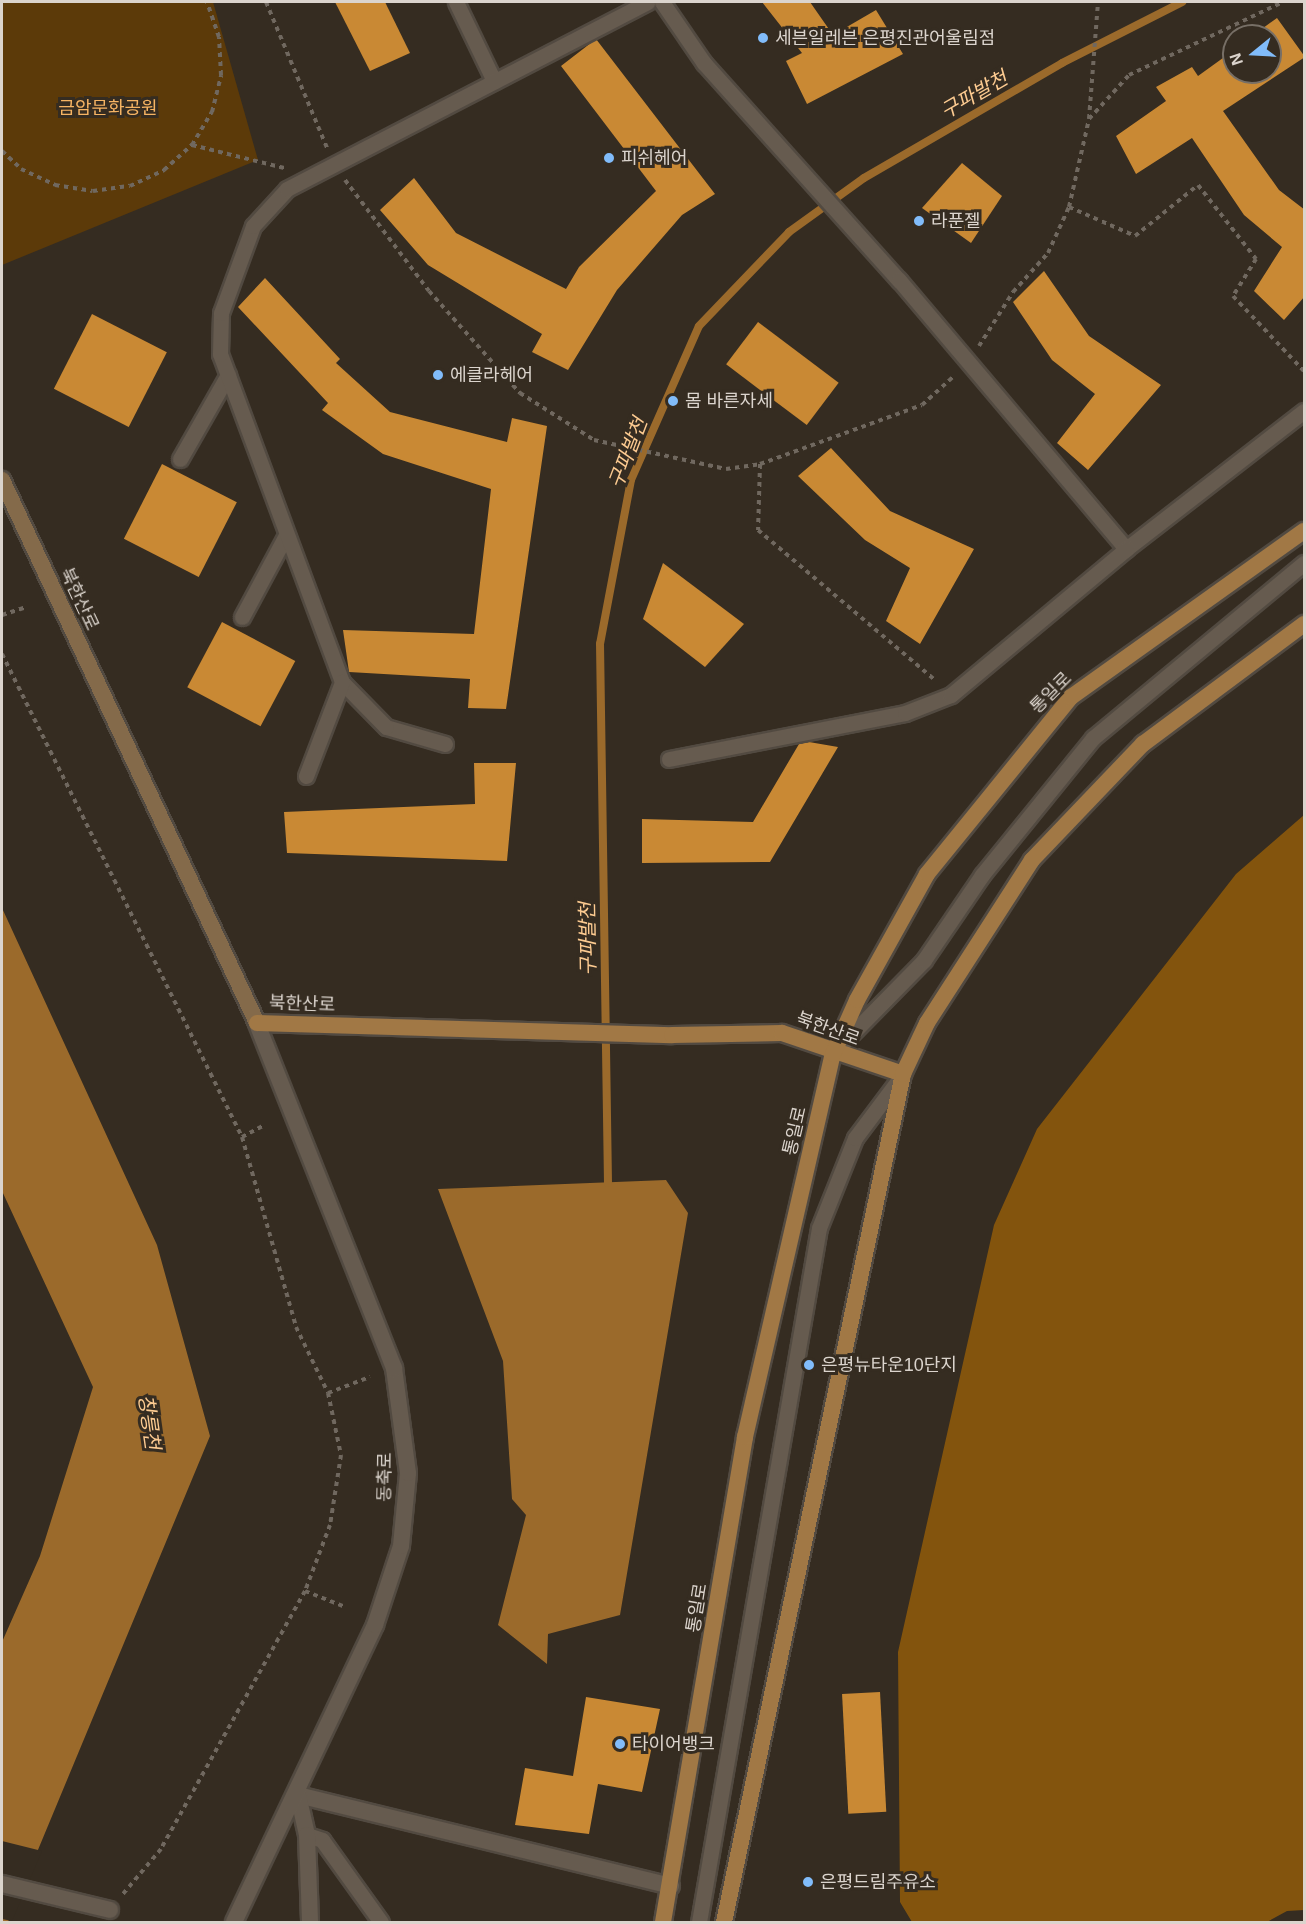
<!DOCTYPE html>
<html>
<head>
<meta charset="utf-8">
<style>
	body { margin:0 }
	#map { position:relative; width:1306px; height:1924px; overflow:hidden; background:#352c21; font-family:Arial,"Noto Sans KR",sans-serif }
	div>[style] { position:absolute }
	.green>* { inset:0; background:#5c3a09 }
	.forest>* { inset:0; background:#83540d }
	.water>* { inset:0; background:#9b6a2b }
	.pier>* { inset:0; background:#352c21 }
	.stream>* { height:8px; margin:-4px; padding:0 4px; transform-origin:4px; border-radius:4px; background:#9b6a2b }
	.building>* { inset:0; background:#c98934; transform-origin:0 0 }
	.path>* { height:4px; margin-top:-2px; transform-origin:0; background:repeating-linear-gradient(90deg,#70685f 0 4.5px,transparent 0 9px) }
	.roads { filter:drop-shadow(2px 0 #524a41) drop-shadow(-2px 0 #524a41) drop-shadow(0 2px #524a41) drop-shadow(0 -2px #524a41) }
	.service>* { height:15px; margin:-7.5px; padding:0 7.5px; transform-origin:7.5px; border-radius:7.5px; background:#665b4f }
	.minor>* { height:16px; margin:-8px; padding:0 8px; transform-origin:8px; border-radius:8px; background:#665b4f }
	.secondary>* { height:16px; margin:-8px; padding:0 8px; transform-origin:8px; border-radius:8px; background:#846a4a }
	.primary>* { height:16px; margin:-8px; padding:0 8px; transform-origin:8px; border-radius:8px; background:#a17845 }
	.dots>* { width:16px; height:16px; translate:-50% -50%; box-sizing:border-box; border:3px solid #352c21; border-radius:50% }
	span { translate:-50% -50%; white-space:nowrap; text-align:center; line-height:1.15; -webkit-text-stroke:6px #352c21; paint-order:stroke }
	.poi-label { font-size:18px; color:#dbd4cd }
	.left { translate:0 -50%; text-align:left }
	.park-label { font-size:18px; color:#f6b463 }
	.street-label { font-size:18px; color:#dbd4cd }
	.water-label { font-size:20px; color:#fdcb91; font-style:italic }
	.frame { position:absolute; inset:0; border:3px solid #dbd4cd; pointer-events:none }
	.north { position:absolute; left:1222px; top:24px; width:60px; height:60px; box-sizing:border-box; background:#352c21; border:2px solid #776f66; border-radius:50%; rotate:252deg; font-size:16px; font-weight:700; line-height:24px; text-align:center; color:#dbd4cd }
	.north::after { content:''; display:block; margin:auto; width:21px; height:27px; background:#81bcfa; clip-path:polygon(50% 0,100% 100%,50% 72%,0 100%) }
</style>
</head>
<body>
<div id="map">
	<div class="green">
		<div style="clip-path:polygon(2px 2px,213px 2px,258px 160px,2px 265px)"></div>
	</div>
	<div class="forest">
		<div style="clip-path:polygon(1304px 815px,1304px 1910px,1287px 1911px,1267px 1922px,912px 1922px,900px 1902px,898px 1652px,994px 1225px,1037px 1129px,1236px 874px)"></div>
	</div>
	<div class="water">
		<div style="clip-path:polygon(2px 908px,157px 1245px,210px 1436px,8px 1922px,2px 1922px,2px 1642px,40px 1556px,93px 1387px,2px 1191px)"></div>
		<div style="clip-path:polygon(666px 1180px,688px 1213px,620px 1615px,548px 1634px,547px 1664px,498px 1625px,526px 1515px,512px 1499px,503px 1361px,438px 1189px)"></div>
	</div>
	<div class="pier">
		<div style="clip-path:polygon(2px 1841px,42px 1851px,12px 1921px,2px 1919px)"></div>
	</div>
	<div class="stream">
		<div style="left:608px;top:1183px;width:539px;rotate:-90.85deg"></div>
		<div style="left:600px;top:644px;width:167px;rotate:-79.3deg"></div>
		<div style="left:631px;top:480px;width:168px;rotate:-66.2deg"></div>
		<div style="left:699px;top:326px;width:130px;rotate:-46.2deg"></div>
		<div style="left:789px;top:232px;width:92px;rotate:-35.8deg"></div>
		<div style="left:864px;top:178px;width:229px;rotate:-30.1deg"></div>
		<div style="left:1062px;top:63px;width:135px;rotate:-26.9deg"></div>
	</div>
	<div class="building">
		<div style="clip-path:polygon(335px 2px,385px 2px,410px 53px,370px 71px)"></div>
		<div style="clip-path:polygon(762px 2px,810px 2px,833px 35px,876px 10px,903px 54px,807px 104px,786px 61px,802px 53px)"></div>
		<div style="clip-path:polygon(1277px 18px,1305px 57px,1223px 111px,1279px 190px,1305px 210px,1305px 296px,1284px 320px,1254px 291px,1282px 247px,1244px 215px,1192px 138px,1136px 174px,1116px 136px,1166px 101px,1156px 87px,1192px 67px,1198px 76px,1234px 50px,1234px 72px,1270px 72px,1270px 36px,1252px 36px)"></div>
		<div style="clip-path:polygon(596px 39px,715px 194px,682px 215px,617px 290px,568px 370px,532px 352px,542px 334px,428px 265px,380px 210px,414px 178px,456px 233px,566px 289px,579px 267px,656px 191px,561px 66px)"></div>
		<div style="clip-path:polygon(962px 163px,1002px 196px,971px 243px,922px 208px)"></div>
		<div style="clip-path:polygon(1044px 271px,1089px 336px,1161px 385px,1088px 470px,1057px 443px,1095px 394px,1052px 360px,1013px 302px)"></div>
		<div style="clip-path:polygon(265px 278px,340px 359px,336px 363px,390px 412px,507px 442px,512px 418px,547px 426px,506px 709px,468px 708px,470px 679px,349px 672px,343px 630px,474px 634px,491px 489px,383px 454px,322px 410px,328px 403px,238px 307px)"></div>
		<div style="left:92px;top:314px;width:84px;height:84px;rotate:27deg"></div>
		<div style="left:758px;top:322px;width:101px;height:53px;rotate:37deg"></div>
		<div style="clip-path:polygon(831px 448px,890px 511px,974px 549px,920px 644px,886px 621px,910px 568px,865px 540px,798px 476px)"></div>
		<div style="left:162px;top:464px;width:84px;height:84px;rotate:27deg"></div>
		<div style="clip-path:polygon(663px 563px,744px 624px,705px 667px,643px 619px)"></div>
		<div style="left:222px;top:622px;width:83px;height:74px;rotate:28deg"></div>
		<div style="clip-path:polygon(809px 742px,838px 747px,770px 862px,642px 863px,642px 819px,753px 822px,799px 744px)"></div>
		<div style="clip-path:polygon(474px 763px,516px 763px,507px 861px,287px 853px,284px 812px,475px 804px)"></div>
		<div style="left:880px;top:1692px;width:120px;height:38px;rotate:87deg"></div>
		<div style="clip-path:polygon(586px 1697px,660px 1709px,642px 1792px,598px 1784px,589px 1834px,515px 1825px,525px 1768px,573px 1776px)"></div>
	</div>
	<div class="path">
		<div style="left:266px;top:2px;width:158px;rotate:67.3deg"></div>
		<div style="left:1089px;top:119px;width:59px;rotate:-47.7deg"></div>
		<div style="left:1129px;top:75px;width:170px;rotate:-25.4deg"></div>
		<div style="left:192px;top:145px;width:95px;rotate:14deg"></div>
		<div style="left:2px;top:151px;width:26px;rotate:43deg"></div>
		<div style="left:21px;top:169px;width:38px;rotate:25deg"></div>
		<div style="left:55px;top:185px;width:38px;rotate:9deg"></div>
		<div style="left:93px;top:191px;width:37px;rotate:-8deg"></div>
		<div style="left:130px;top:186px;width:38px;rotate:-25deg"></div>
		<div style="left:164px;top:170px;width:38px;rotate:-42deg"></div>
		<div style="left:192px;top:145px;width:39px;rotate:-59deg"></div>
		<div style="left:212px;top:112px;width:38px;rotate:-76deg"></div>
		<div style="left:221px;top:75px;width:38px;rotate:-93deg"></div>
		<div style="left:219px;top:37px;width:37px;rotate:-109deg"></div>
		<div style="left:345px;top:180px;width:139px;rotate:52.9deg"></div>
		<div style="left:429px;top:291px;width:137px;rotate:48.3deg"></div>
		<div style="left:520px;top:393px;width:88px;rotate:32.4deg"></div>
		<div style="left:594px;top:440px;width:135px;rotate:12.4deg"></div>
		<div style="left:726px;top:469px;width:34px;rotate:-8deg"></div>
		<div style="left:760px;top:464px;width:172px;rotate:-20deg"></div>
		<div style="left:922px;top:405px;width:43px;rotate:-42.2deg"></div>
		<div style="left:1069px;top:207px;width:72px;rotate:23.7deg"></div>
		<div style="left:1135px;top:236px;width:81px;rotate:-39deg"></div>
		<div style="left:1198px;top:185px;width:94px;rotate:51.9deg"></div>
		<div style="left:1256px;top:259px;width:44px;rotate:121.9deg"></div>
		<div style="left:1233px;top:296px;width:103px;rotate:46.6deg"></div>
		<div style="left:979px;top:346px;width:64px;rotate:-57.8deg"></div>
		<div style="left:1013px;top:292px;width:52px;rotate:-48.1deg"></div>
		<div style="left:1048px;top:253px;width:51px;rotate:-65.5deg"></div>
		<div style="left:1069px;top:207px;width:90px;rotate:-77.2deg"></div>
		<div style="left:1089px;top:119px;width:117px;rotate:-85.6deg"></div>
		<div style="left:760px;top:464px;width:66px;rotate:91.7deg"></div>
		<div style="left:758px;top:530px;width:232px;rotate:40.3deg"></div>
		<div style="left:2px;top:615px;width:25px;rotate:-18deg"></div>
		<div style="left:2px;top:654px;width:539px;rotate:63.58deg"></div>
		<div style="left:242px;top:1137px;width:198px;rotate:74.1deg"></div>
		<div style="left:296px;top:1327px;width:73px;rotate:64.1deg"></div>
		<div style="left:328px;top:1393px;width:63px;rotate:78.2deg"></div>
		<div style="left:341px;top:1455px;width:71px;rotate:98.9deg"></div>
		<div style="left:330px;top:1525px;width:71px;rotate:110.7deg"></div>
		<div style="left:305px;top:1591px;width:295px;rotate:119.2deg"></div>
		<div style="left:161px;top:1849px;width:59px;rotate:130.2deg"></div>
		<div style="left:242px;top:1137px;width:26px;rotate:-28deg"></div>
		<div style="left:328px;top:1393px;width:45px;rotate:-20.9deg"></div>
		<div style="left:305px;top:1591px;width:43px;rotate:21.8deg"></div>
	</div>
	<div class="roads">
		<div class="service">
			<div style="left:456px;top:2px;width:88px;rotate:64.3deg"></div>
			<div style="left:662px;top:2px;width:74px;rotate:55.5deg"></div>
			<div style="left:704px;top:63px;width:292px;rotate:48.1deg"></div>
			<div style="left:899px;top:280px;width:352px;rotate:49.8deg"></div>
			<div style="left:1126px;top:549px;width:225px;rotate:-37.8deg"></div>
			<div style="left:180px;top:459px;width:97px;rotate:-60.3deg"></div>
			<div style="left:242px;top:617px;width:91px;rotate:-61.7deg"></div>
			<div style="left:445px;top:744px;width:61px;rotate:-163.9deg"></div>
			<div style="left:386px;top:727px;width:63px;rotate:-134.4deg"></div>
			<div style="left:342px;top:682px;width:350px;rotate:-110.4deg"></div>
			<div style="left:220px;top:354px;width:41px;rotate:-88.6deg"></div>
			<div style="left:221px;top:313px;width:93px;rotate:-69.8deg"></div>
			<div style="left:253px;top:226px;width:50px;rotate:-47.4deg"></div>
			<div style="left:287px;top:189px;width:406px;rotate:-27.4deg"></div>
			<div style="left:669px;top:759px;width:240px;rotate:-11deg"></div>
			<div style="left:905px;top:713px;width:49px;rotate:-21.4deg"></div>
			<div style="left:951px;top:695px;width:228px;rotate:-39.8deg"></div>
			<div style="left:306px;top:776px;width:101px;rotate:-69deg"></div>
			<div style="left:835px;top:1051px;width:127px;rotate:-45.6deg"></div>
			<div style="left:924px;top:960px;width:103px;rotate:-55.7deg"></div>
			<div style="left:982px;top:875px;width:176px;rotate:-51deg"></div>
			<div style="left:1093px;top:738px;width:274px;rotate:-39.7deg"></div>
			<div style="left:307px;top:1835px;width:16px;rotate:18deg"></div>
			<div style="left:322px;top:1840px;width:101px;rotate:54.3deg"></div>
			<div style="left:699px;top:1922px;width:704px;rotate:-80.19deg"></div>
			<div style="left:819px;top:1228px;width:97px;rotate:-68.2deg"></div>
			<div style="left:855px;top:1138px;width:80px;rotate:-53.1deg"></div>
		</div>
		<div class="minor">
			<div style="left:298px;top:1795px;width:384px;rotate:13.7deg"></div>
			<div style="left:298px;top:1795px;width:41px;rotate:77.3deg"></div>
			<div style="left:307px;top:1835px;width:87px;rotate:88deg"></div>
			<div style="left:2px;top:1884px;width:111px;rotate:13.5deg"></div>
			<div style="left:234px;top:1922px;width:329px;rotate:-64.6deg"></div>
			<div style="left:375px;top:1625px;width:83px;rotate:-71.8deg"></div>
			<div style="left:401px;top:1546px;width:73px;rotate:-84.5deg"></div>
			<div style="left:408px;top:1473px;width:106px;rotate:-97.6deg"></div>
			<div style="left:394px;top:1368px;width:371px;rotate:-111.7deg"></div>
		</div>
		<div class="secondary">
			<div style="left:2px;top:480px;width:600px;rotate:64.84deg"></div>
		</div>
		<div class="primary">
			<div style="left:257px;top:1023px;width:415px;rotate:1.7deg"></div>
			<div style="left:672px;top:1035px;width:110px;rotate:-1deg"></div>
			<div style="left:782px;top:1033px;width:128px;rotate:18.7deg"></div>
			<div style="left:663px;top:1922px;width:492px;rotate:-80.4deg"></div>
			<div style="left:745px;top:1437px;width:393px;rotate:-77.1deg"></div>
			<div style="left:833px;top:1054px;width:59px;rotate:-66deg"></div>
			<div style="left:857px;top:1000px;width:144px;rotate:-60.9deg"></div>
			<div style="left:927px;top:874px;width:228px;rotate:-50.9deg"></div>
			<div style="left:1071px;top:697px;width:286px;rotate:-35.5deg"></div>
			<div style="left:724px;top:1922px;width:867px;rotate:-78.08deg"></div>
			<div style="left:903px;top:1074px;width:56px;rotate:-64.8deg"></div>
			<div style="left:927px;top:1023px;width:194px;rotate:-57.2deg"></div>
			<div style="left:1032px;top:860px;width:161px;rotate:-46.3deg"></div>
			<div style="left:1143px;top:744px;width:201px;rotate:-36.7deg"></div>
		</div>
	</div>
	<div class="dots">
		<div style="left:763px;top:38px;background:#81bcfa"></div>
		<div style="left:609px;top:158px;background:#81bcfa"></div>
		<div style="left:919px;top:221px;background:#81bcfa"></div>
		<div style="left:438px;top:375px;background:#81bcfa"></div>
		<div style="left:673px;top:401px;background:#81bcfa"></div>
		<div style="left:809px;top:1365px;background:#81bcfa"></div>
		<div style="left:620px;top:1744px;background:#81bcfa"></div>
		<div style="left:808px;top:1882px;background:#81bcfa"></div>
	</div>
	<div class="poi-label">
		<span class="left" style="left:775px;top:38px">세븐일레븐 은평진관어울림점</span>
		<span class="left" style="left:621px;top:158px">피쉬헤어</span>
		<span class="left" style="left:931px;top:221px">라푼젤</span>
		<span class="left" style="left:450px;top:375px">에클라헤어</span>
		<span class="left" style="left:685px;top:401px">몸 바른자세</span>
		<span class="left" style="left:821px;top:1365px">은평뉴타운10단지</span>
		<span class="left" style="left:632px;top:1744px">타이어뱅크</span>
		<span class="left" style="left:820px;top:1882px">은평드림주유소</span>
	</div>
	<div class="park-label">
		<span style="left:108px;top:108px">금암문화공원</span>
	</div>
	<div class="street-label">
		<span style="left:79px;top:599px;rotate:65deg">북한산로</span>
		<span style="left:1051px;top:693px;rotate:-45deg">통일로</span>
		<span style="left:302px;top:1004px;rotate:2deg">북한산로</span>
		<span style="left:828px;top:1029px;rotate:20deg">북한산로</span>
		<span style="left:795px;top:1131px;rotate:-77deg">통일로</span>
		<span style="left:385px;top:1477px;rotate:-89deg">동축로</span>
		<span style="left:697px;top:1608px;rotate:-81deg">통일로</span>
	</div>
	<div class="water-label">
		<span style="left:974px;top:95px;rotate:-30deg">구파발천</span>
		<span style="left:628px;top:453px;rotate:-69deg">구파발천</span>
		<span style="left:588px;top:939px;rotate:-91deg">구파발천</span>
		<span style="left:149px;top:1422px;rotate:82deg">창릉천</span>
	</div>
	<div class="frame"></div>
	<div class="north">N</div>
</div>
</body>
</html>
